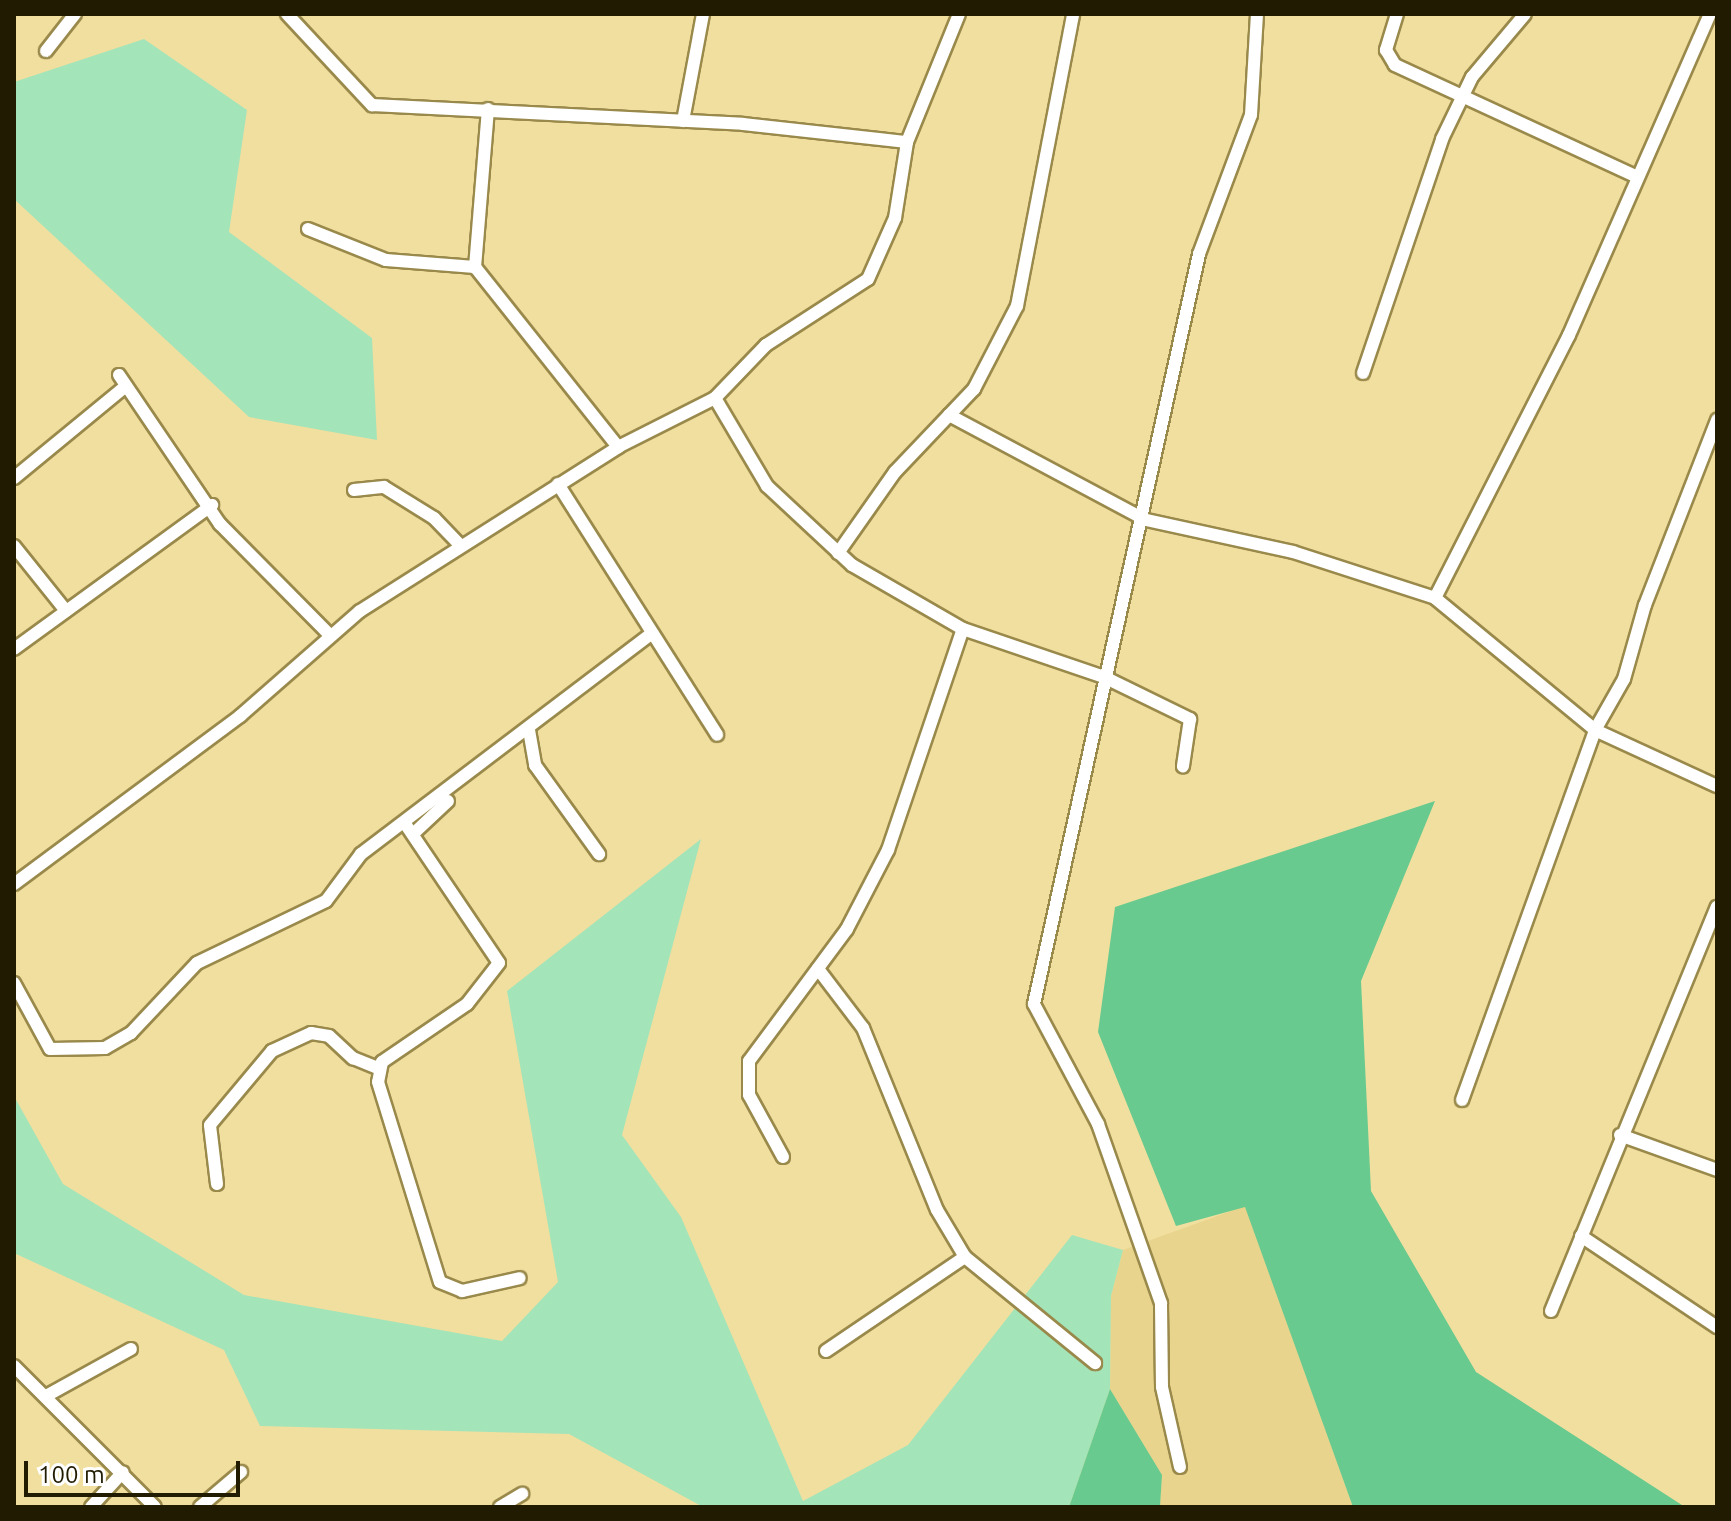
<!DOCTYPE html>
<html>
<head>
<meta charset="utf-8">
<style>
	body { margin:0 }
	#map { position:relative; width:1731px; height:1521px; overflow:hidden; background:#f1df9f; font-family:Ubuntu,sans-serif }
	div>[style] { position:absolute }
	.built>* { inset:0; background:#e8d48c }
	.green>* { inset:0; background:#a4e4b9 }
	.forest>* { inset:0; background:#68ca8e }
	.roads { filter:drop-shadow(2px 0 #99894b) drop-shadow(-2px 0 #99894b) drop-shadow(0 2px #99894b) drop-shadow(0 -2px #99894b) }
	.minor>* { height:12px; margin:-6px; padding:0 6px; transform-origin:6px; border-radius:6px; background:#fff }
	span { translate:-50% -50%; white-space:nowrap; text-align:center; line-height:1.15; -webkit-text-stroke:8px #fff; paint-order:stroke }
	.frame { position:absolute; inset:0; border:16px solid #211b02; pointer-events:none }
	.scale { position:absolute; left:24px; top:1461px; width:216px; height:36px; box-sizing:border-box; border:4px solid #211b02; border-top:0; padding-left:10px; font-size:24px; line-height:28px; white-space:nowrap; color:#211b02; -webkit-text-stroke:6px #fff; paint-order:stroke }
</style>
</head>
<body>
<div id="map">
	<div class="built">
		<div style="clip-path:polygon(1245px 1206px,1353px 1507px,1160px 1507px,1162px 1475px,1110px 1389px,1111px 1296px,1123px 1250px)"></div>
	</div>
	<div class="green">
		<div style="clip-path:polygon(144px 39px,247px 110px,229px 232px,372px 338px,377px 440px,249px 417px,14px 199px,14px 82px)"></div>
		<div style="clip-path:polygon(701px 839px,622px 1135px,681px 1217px,803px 1501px,908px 1445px,1072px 1235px,1123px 1250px,1111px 1296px,1110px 1389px,1069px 1507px,703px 1507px,569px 1434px,260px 1426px,224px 1350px,14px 1253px,14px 1096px,63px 1184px,244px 1295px,502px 1341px,558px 1282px,507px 991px)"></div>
	</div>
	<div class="forest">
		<div style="clip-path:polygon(1435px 801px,1361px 981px,1371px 1191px,1476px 1372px,1685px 1507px,1353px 1507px,1245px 1207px,1176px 1226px,1098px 1032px,1115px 907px)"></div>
		<div style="clip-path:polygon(1110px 1389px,1162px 1475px,1160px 1507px,1069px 1507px)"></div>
	</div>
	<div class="roads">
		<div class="minor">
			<div style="left:287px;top:14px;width:125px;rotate:47deg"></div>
			<div style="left:372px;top:105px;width:371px;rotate:2.9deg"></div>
			<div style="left:743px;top:124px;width:165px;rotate:6.3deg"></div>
			<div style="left:1397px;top:14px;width:38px;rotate:107deg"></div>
			<div style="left:1386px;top:50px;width:17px;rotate:59deg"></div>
			<div style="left:1395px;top:65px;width:267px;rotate:24.8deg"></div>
			<div style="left:46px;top:51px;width:47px;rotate:-51.9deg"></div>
			<div style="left:488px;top:109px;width:159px;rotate:94.7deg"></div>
			<div style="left:475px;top:267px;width:230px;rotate:51.5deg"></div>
			<div style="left:683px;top:121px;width:109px;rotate:-79.4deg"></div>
			<div style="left:308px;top:229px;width:84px;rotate:21.7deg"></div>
			<div style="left:386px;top:260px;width:89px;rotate:4.5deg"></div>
			<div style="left:1363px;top:373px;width:247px;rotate:-71.3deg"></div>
			<div style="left:1442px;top:139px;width:69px;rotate:-64.2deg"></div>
			<div style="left:1472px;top:77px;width:82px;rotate:-49.9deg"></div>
			<div style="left:119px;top:375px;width:180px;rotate:55.9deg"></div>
			<div style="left:220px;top:524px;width:155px;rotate:45.3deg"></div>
			<div style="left:715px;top:398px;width:102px;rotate:59.4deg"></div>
			<div style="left:767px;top:486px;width:116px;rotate:42.9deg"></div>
			<div style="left:852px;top:565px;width:128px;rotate:30deg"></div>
			<div style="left:963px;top:629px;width:149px;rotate:18.8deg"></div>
			<div style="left:1104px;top:677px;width:96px;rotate:26deg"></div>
			<div style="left:1190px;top:719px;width:48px;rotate:98.5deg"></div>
			<div style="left:949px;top:415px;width:223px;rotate:28.1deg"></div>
			<div style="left:1146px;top:520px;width:150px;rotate:12.3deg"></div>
			<div style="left:1293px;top:552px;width:149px;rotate:17.9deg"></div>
			<div style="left:1435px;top:598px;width:207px;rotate:39.5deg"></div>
			<div style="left:1595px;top:730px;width:134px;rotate:24.7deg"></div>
			<div style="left:14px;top:478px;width:145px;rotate:-39.4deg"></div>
			<div style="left:558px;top:484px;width:297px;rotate:57.6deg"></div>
			<div style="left:354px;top:490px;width:30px;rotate:-6deg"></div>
			<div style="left:384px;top:487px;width:59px;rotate:31.8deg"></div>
			<div style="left:434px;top:518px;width:39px;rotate:46deg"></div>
			<div style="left:14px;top:546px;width:83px;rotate:51.3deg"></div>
			<div style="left:838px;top:553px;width:99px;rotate:-54.9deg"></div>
			<div style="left:895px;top:472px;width:115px;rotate:-46.4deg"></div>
			<div style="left:974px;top:389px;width:93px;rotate:-62.6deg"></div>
			<div style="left:1017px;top:306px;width:297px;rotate:-79.1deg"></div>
			<div style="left:1435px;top:598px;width:295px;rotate:-63deg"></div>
			<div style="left:1569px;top:335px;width:351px;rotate:-66.3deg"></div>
			<div style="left:14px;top:649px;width:245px;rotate:-36deg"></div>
			<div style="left:529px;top:730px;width:36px;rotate:80deg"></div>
			<div style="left:535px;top:765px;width:110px;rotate:54.3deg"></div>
			<div style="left:406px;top:825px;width:166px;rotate:56deg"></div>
			<div style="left:499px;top:963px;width:52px;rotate:128deg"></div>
			<div style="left:467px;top:1004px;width:103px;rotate:145.7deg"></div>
			<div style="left:382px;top:1062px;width:20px;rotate:101deg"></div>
			<div style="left:378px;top:1082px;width:209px;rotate:72.8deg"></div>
			<div style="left:440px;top:1282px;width:24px;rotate:22deg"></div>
			<div style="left:462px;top:1291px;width:59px;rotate:-12.6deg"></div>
			<div style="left:413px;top:834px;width:48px;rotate:-43.3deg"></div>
			<div style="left:14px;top:884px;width:282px;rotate:-36.6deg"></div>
			<div style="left:240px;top:716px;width:159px;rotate:-41.2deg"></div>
			<div style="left:360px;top:611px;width:306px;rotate:-32.4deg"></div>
			<div style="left:618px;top:447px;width:109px;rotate:-26.8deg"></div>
			<div style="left:715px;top:398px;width:74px;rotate:-46.1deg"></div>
			<div style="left:766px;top:345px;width:121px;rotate:-32.9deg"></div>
			<div style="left:868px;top:279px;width:67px;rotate:-66.1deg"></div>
			<div style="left:895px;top:218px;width:77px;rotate:-81deg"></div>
			<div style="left:907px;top:142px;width:138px;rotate:-67.9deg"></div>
			<div style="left:818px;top:969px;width:74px;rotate:52.7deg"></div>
			<div style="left:863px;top:1028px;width:196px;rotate:67.9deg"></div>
			<div style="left:937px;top:1210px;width:55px;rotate:59.2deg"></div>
			<div style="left:965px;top:1257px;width:168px;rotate:39.2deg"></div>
			<div style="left:14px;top:983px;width:75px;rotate:61.4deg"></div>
			<div style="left:50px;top:1049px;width:55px;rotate:-1deg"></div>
			<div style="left:105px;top:1048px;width:30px;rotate:-30deg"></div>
			<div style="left:131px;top:1033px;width:96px;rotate:-46.7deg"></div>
			<div style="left:197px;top:963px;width:143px;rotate:-25.7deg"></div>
			<div style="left:326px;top:901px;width:59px;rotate:-53.3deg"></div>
			<div style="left:361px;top:854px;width:365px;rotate:-37.2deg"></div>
			<div style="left:1462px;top:1100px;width:393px;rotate:-70.2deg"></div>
			<div style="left:1595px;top:730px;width:59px;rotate:-60.4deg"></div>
			<div style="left:1624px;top:679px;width:77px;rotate:-74.2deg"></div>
			<div style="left:1645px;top:605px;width:199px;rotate:-68.7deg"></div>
			<div style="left:1620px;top:1135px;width:103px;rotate:19.8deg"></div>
			<div style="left:783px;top:1157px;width:71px;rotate:-118.7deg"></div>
			<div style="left:749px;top:1095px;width:34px;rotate:-90deg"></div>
			<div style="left:749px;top:1061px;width:164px;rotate:-53.4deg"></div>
			<div style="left:847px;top:929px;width:89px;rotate:-62.6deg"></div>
			<div style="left:888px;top:850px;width:233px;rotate:-71.3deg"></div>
			<div style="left:217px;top:1184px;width:59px;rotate:-96.8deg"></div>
			<div style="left:210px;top:1125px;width:97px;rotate:-50deg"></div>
			<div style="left:272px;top:1051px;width:43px;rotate:-24.8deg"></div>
			<div style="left:311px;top:1033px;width:18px;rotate:9deg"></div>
			<div style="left:329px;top:1036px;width:33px;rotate:43deg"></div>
			<div style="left:353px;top:1058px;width:27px;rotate:22deg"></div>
			<div style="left:1581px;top:1236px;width:164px;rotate:33.8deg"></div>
			<div style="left:1551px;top:1311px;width:437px;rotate:-67.7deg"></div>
			<div style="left:826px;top:1351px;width:168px;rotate:-34.1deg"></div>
			<div style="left:14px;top:1366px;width:199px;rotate:45deg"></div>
			<div style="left:46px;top:1396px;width:97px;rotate:-28.9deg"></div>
			<div style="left:1180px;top:1467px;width:82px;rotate:-102.7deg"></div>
			<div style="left:1162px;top:1387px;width:84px;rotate:-90.7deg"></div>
			<div style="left:1161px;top:1303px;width:190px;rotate:-109.4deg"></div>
			<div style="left:1098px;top:1124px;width:136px;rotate:-118.1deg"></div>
			<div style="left:1034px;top:1004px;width:768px;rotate:-77.59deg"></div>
			<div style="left:1199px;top:254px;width:148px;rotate:-69.5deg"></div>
			<div style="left:1251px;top:115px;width:101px;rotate:-86.6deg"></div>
			<div style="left:91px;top:1507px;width:47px;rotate:-47.6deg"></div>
			<div style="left:200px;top:1507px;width:54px;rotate:-40.5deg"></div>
			<div style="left:500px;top:1507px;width:26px;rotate:-31deg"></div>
		</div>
	</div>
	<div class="frame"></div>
	<div class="scale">100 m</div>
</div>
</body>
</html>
